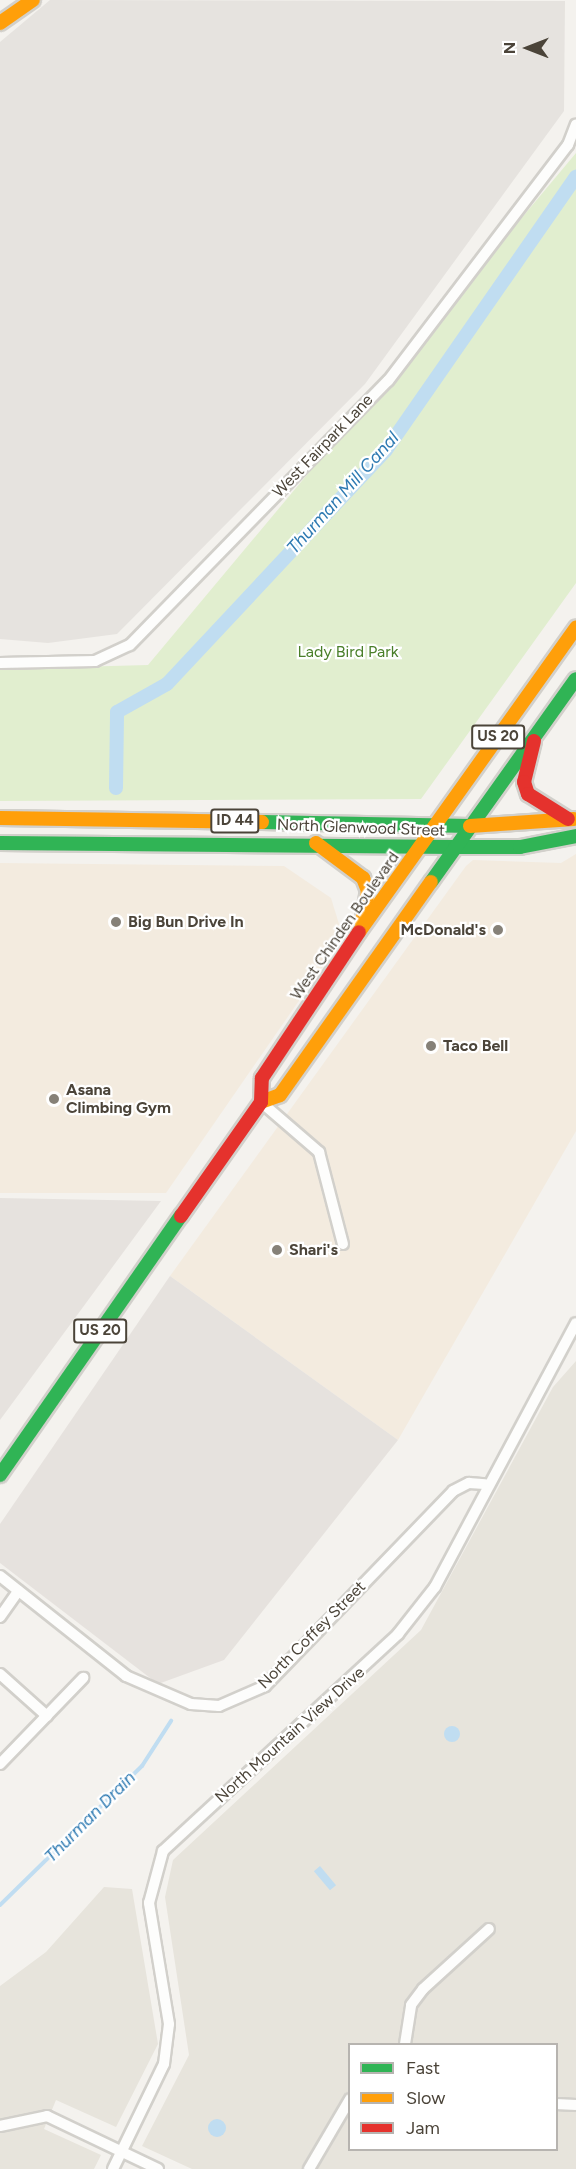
<!DOCTYPE html>
<html>
<head>
<meta charset="utf-8">
<style>
	body { margin:0 }
	#map { position:relative; width:576px; height:2169px; overflow:hidden; background:#f4f2ee; font-family:Figtree,sans-serif }
	div>[style] { position:absolute }
	.residential>* { inset:0; background:#e7e4dc }
	.commercial>* { inset:0; background:#f3ebdf }
	.industrial>* { inset:0; background:#e6e2de }
	.green>* { inset:0; background:#e1eecf }
	.parking>* { inset:0; background:#e6e3df }
	.water>* { inset:0; background:#c0ddf1; transform-origin:0 0 }
	.round { border-radius:50% }
	.stream>* { height:4px; margin:-2px; padding:0 2px; transform-origin:2px; border-radius:2px; background:#c0ddf1 }
	.canal>* { height:14px; margin:-7px; padding:0 7px; transform-origin:7px; border-radius:7px; background:#c0ddf1 }
	.roads { filter:drop-shadow(2px 0 #d2d0cb) drop-shadow(-2px 0 #d2d0cb) drop-shadow(0 2px #d2d0cb) drop-shadow(0 -2px #d2d0cb) }
	.street>* { height:10px; margin:-5px; padding:0 5px; transform-origin:5px; border-radius:5px; background:#fdfdfc }
	.fast>* { height:14px; margin:-7px; padding:0 7px; transform-origin:7px; border-radius:7px; background:#30b455 }
	.slow>* { height:14px; margin:-7px; padding:0 7px; transform-origin:7px; border-radius:7px; background:#ff9f0a }
	.jam>* { height:14px; margin:-7px; padding:0 7px; transform-origin:7px; border-radius:7px; background:#e5322d }
	.dots>* { width:16px; height:16px; translate:-50% -50%; box-sizing:border-box; border:3px solid #fff; border-radius:50% }
	span { translate:-50% -50%; white-space:nowrap; text-align:center; line-height:1.15; -webkit-text-stroke:4.5px #fff; paint-order:stroke }
	.shield-label span { padding:2px 4px; background:#fff; border:2px solid; border-radius:4px; -webkit-text-stroke-width:0 }
	.shield-label { font-size:15px; color:#4b4439; font-weight:700 }
	.street-label { font-size:16px; color:#4b4439 }
	.park-label { font-size:16px; color:#4a7f2a }
	.poi-label { font-size:16px; color:#4b4439; font-weight:700 }
	.left { translate:0 -50%; text-align:left }
	.right { translate:-100% -50%; text-align:right }
	.water-label { font-size:18px; color:#2e7ab2; font-style:italic }
	.legend { position:absolute; left:348px; top:2043px; width:210px; height:108px; box-sizing:border-box; background:#fff; border:2px solid #b7b4b0; margin:0; padding:8px 10px; list-style:none; font-size:18px; color:#4b4439 }
	.legend li { display:flex; align-items:center; gap:12px; height:30px }
	.legend b { width:30px; border:2px solid #b7b4b0 }
	.north { position:absolute; left:498px; top:18px; width:60px; height:60px; -webkit-text-stroke:4px #fff; paint-order:stroke; rotate:270deg; font-size:16px; font-weight:700; line-height:24px; text-align:center; color:#4b4439 }
	.north::after { content:''; display:block; margin:auto; width:21px; height:27px; background:#4b4439; clip-path:polygon(50% 0,100% 100%,50% 72%,0 100%) }
</style>
</head>
<body>
<div id="map">
	<div class="residential">
		<div style="clip-path:polygon(evenodd,576px 1361px,576px 2169px,192px 2169px,142px 2146px,189px 2055px,165px 1897px,173px 1860px,421px 1630px,553px 1387px,576px 1361px,350px 2044px,556px 2044px,556px 2150px,350px 2150px,350px 2044px)"></div>
		<div style="clip-path:polygon(104px 1887px,132px 1889px,158px 2044px,116px 2127px,56px 2100px,44px 2129px,101px 2155px,94px 2169px,0 2169px,0 1986px,46px 1952px)"></div>
	</div>
	<div class="commercial">
		<div style="clip-path:polygon(576px 854px,576px 1131px,398px 1440px,170px 1276px,466px 866px,473px 860px,561px 863px)"></div>
		<div style="clip-path:polygon(0 863px,284px 866px,331px 898px,343px 937px,166px 1193px,0 1193px)"></div>
	</div>
	<div class="industrial">
		<div style="clip-path:polygon(0 1198px,161px 1201px,0 1420px)"></div>
		<div style="clip-path:polygon(170px 1276px,398px 1440px,224px 1660px,158px 1684px,0 1563px,0 1524px)"></div>
	</div>
	<div class="green">
		<div style="clip-path:polygon(576px 153px,576px 583px,421px 799px,0 801px,0 669px,148px 665px)"></div>
	</div>
	<div class="parking">
		<div style="clip-path:polygon(50px 0,565px 1px,564px 111px,365px 384px,117px 634px,48px 643px,0 639px,0 42px)"></div>
	</div>
	<div class="water">
		<div class="round" style="left:444px;top:1726px;width:16px;height:16px"></div>
		<div style="left:320px;top:1866px;width:25px;height:8px;rotate:50deg"></div>
		<div class="round" style="left:208px;top:2119px;width:18px;height:18px"></div>
	</div>
	<div class="stream">
		<div style="left:0;top:1905px;width:199px;rotate:-44.4deg"></div>
		<div style="left:142px;top:1766px;width:54px;rotate:-57.2deg"></div>
	</div>
	<div class="canal">
		<div style="left:116px;top:788px;width:76px;rotate:-89.2deg"></div>
		<div style="left:117px;top:712px;width:57px;rotate:-29.2deg"></div>
		<div style="left:167px;top:684px;width:320px;rotate:-46.9deg"></div>
		<div style="left:386px;top:450px;width:333px;rotate:-55.2deg"></div>
	</div>
	<div class="roads">
		<div class="street">
			<div style="left:0;top:663px;width:95px;rotate:-1.2deg"></div>
			<div style="left:95px;top:661px;width:38px;rotate:-25deg"></div>
			<div style="left:130px;top:645px;width:369px;rotate:-45.7deg"></div>
			<div style="left:388px;top:381px;width:297px;rotate:-52.7deg"></div>
			<div style="left:568px;top:145px;width:22px;rotate:-69deg"></div>
			<div style="left:261px;top:1102px;width:77px;rotate:40.8deg"></div>
			<div style="left:319px;top:1152px;width:95px;rotate:75.4deg"></div>
			<div style="left:0;top:1576px;width:161px;rotate:38.4deg"></div>
			<div style="left:126px;top:1676px;width:71px;rotate:23.3deg"></div>
			<div style="left:191px;top:1704px;width:28px;rotate:4deg"></div>
			<div style="left:219px;top:1706px;width:50px;rotate:-23.5deg"></div>
			<div style="left:265px;top:1686px;width:271px;rotate:-46deg"></div>
			<div style="left:453px;top:1491px;width:18px;rotate:-27deg"></div>
			<div style="left:469px;top:1483px;width:16px;rotate:4deg"></div>
			<div style="left:0;top:1617px;width:32px;rotate:-55deg"></div>
			<div style="left:0;top:1674px;width:63px;rotate:41.8deg"></div>
			<div style="left:0;top:1764px;width:120px;rotate:-46deg"></div>
			<div style="left:405px;top:2044px;width:39px;rotate:-81deg"></div>
			<div style="left:411px;top:2005px;width:20px;rotate:-53deg"></div>
			<div style="left:423px;top:1989px;width:89px;rotate:-42.3deg"></div>
			<div style="left:556px;top:2104px;width:20px;rotate:3deg"></div>
			<div style="left:0;top:2126px;width:48px;rotate:-12deg"></div>
			<div style="left:47px;top:2116px;width:123px;rotate:25.5deg"></div>
			<div style="left:113px;top:2169px;width:117px;rotate:-64.1deg"></div>
			<div style="left:164px;top:2064px;width:40px;rotate:-82.9deg"></div>
			<div style="left:169px;top:2024px;width:123px;rotate:-99.4deg"></div>
			<div style="left:149px;top:1903px;width:54px;rotate:-74.9deg"></div>
			<div style="left:163px;top:1851px;width:320px;rotate:-42.7deg"></div>
			<div style="left:398px;top:1634px;width:60px;rotate:-51.8deg"></div>
			<div style="left:435px;top:1587px;width:299px;rotate:-61.9deg"></div>
			<div style="left:309px;top:2169px;width:81px;rotate:-59.6deg"></div>
		</div>
		<div class="fast">
			<div style="left:262px;top:822px;width:208px;rotate:1.1deg"></div>
			<div style="left:0;top:843px;width:455px;rotate:0.5deg"></div>
			<div style="left:455px;top:847px;width:65px"></div>
			<div style="left:520px;top:847px;width:57px;rotate:-11.1deg"></div>
			<div style="left:431px;top:882px;width:249px;rotate:-54.5deg"></div>
			<div style="left:0;top:1475px;width:316px;rotate:-55.1deg"></div>
		</div>
		<div class="slow">
			<div style="left:0;top:23px;width:40px;rotate:-34.9deg"></div>
			<div style="left:0;top:818px;width:262px;rotate:0.9deg"></div>
			<div style="left:470px;top:826px;width:104px;rotate:-3.9deg"></div>
			<div style="left:316px;top:843px;width:59px;rotate:36.7deg"></div>
			<div style="left:363px;top:878px;width:14px;rotate:69deg"></div>
			<div style="left:368px;top:891px;width:32px;rotate:101deg"></div>
			<div style="left:359px;top:932px;width:374px;rotate:-54.5deg"></div>
			<div style="left:261px;top:1102px;width:20px;rotate:-20deg"></div>
			<div style="left:280px;top:1095px;width:261px;rotate:-54.7deg"></div>
		</div>
		<div class="jam">
			<div style="left:534px;top:741px;width:42px;rotate:103.7deg"></div>
			<div style="left:524px;top:782px;width:13px;rotate:72deg"></div>
			<div style="left:528px;top:794px;width:47px;rotate:32deg"></div>
			<div style="left:181px;top:1216px;width:139px;rotate:-54.9deg"></div>
			<div style="left:261px;top:1102px;width:24px;rotate:-88deg"></div>
			<div style="left:262px;top:1078px;width:175px;rotate:-56.4deg"></div>
		</div>
	</div>
	<div class="dots">
		<div style="left:116px;top:922px;background:#868178"></div>
		<div style="left:498px;top:930px;background:#868178"></div>
		<div style="left:431px;top:1046px;background:#868178"></div>
		<div style="left:54px;top:1099px;background:#868178"></div>
		<div style="left:277px;top:1250px;background:#868178"></div>
	</div>
	<div class="shield-label">
		<span style="left:498px;top:737px">US 20</span>
		<span style="left:235px;top:821px">ID 44</span>
		<span style="left:100px;top:1331px">US 20</span>
	</div>
	<div class="street-label">
		<span style="left:323px;top:446px;rotate:-46deg">West Fairpark Lane</span>
		<span style="left:361px;top:828px;rotate:2deg">North Glenwood Street</span>
		<span style="left:345px;top:926px;rotate:-55deg">West Chinden Boulevard</span>
		<span style="left:312px;top:1635px;rotate:-45deg">North Coffey Street</span>
		<span style="left:290px;top:1735px;rotate:-42deg">North Mountain View Drive</span>
	</div>
	<div class="park-label">
		<span style="left:348px;top:652px">Lady Bird Park</span>
	</div>
	<div class="poi-label">
		<span class="left" style="left:128px;top:922px">Big Bun Drive In</span>
		<span class="right" style="left:486px;top:930px">McDonald's</span>
		<span class="left" style="left:443px;top:1046px">Taco Bell</span>
		<span class="left" style="left:66px;top:1099px">Asana<br>Climbing Gym</span>
		<span class="left" style="left:289px;top:1250px">Shari's</span>
	</div>
	<div class="water-label">
		<span style="left:343px;top:493px;rotate:-48deg">Thurman Mill Canal</span>
		<span style="left:90px;top:1817px;rotate:-45deg">Thurman Drain</span>
	</div>
	<ul class="legend">
	<li><b style="height:8px;background:#30b455"></b>Fast</li>
	<li><b style="height:8px;background:#ff9f0a"></b>Slow</li>
	<li><b style="height:8px;background:#e5322d"></b>Jam</li>
	</ul>
	<div class="north">N</div>
</div>
</body>
</html>
